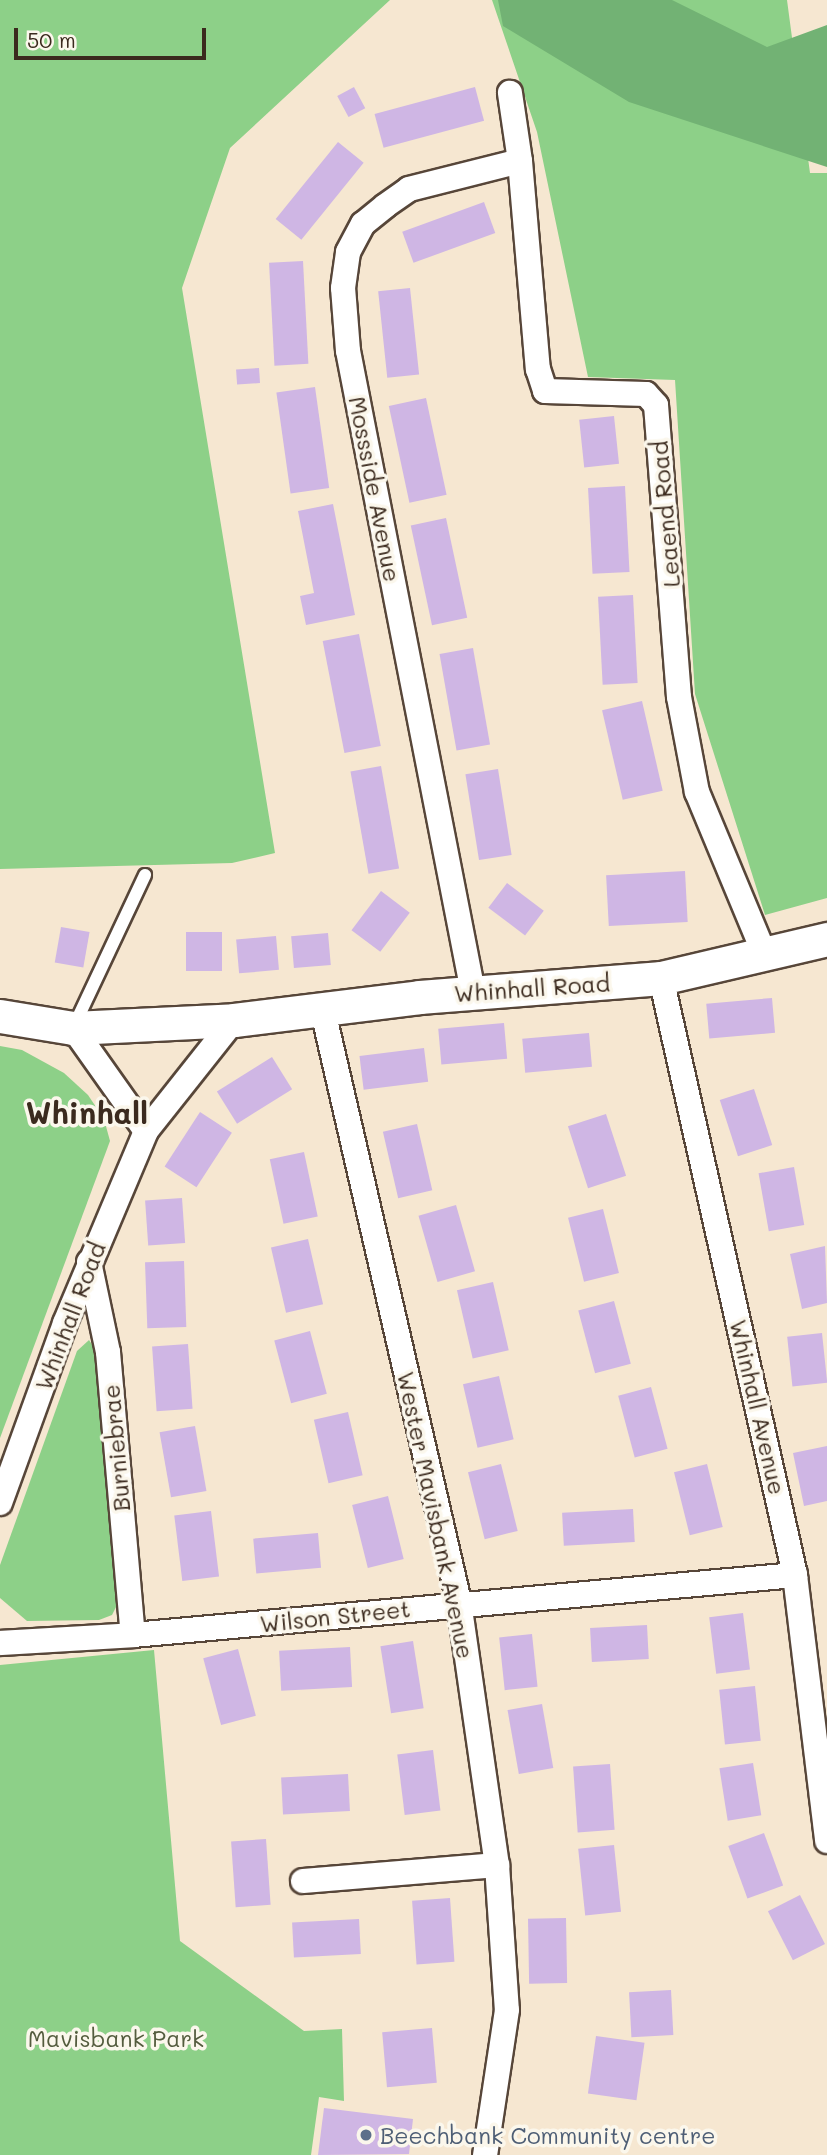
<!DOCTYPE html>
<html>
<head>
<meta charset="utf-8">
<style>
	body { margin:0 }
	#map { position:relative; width:827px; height:2155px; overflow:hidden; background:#f6e7d1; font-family:Mali,sans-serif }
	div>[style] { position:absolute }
	.green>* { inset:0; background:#8dd088 }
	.forest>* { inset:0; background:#72b274 }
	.building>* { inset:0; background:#cfb6e4; transform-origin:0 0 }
	.roads { filter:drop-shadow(2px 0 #574639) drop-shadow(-2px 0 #574639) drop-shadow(0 2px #574639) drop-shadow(0 -2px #574639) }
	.lane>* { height:12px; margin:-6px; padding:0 6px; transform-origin:6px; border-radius:6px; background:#fff }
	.street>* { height:24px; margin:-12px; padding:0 12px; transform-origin:12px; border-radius:12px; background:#fff }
	.secondary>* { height:33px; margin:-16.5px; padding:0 16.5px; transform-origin:16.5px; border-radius:16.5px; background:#fff }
	.dots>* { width:19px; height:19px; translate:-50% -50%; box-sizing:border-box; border:4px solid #fbf7ec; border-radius:50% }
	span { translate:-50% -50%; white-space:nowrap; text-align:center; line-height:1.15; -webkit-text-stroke:7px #fbf7ec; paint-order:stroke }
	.street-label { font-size:23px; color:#3b2a1e }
	.park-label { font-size:23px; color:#545c3e }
	.service-label { font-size:23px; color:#4e5e75 }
	.left { translate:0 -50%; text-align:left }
	.district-label { font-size:30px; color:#3b2a1e; font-weight:700 }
	.scale { position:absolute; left:14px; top:28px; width:192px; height:32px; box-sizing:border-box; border:4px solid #3b2a1e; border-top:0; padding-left:9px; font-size:21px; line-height:24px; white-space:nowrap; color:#3b2a1e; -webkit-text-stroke:5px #fbf7ec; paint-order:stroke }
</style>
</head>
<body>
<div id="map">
	<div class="green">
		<div style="clip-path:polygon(0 0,390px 0,230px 148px,182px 288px,275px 853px,232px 863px,0 869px)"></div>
		<div style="clip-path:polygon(492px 0,787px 0,810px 173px,827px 173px,827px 898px,765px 915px,695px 694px,675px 380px,588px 377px,537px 132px)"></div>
		<div style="clip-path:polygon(0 1046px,22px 1050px,64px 1073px,88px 1095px,104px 1119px,110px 1141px,0 1438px)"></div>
		<div style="clip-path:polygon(89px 1340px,95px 1349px,118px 1603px,112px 1615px,99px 1620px,27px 1621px,0 1598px,0 1565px,77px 1351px)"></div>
		<div style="clip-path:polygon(154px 1650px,180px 1941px,304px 2031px,342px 2029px,344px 2101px,319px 2097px,311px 2155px,0 2155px,0 1665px)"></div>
	</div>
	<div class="forest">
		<div style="clip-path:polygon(498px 0,672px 0,767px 47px,827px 25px,827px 167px,629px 102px,503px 26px)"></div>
	</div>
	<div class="building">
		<div style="left:354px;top:87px;width:24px;height:19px;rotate:62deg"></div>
		<div style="left:475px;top:87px;width:35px;height:104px;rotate:75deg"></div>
		<div style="left:338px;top:142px;width:33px;height:99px;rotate:39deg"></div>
		<div style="left:484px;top:202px;width:33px;height:87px;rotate:70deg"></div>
		<div style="left:303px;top:261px;width:103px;height:34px;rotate:87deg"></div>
		<div style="left:410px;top:288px;width:87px;height:32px;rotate:84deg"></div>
		<div style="left:259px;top:368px;width:15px;height:23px;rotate:86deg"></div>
		<div style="left:315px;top:387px;width:102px;height:39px;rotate:82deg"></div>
		<div style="left:426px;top:398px;width:99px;height:38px;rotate:78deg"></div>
		<div style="left:614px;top:416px;width:48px;height:35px;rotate:84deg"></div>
		<div style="left:625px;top:486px;width:86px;height:37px;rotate:87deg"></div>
		<div style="clip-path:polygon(333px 504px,355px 615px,306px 625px,300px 596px,314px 593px,298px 511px)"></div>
		<div style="left:446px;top:518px;width:102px;height:36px;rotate:78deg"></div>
		<div style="left:633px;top:595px;width:88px;height:35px;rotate:87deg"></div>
		<div style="left:359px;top:634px;width:114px;height:37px;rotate:79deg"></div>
		<div style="left:473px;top:648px;width:98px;height:34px;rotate:80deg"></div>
		<div style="left:642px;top:701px;width:92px;height:41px;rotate:77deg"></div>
		<div style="left:381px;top:766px;width:104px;height:31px;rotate:80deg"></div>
		<div style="left:498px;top:769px;width:87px;height:33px;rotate:81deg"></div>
		<div style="left:685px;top:871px;width:51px;height:79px;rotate:87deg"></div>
		<div style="left:507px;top:883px;width:46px;height:31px;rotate:37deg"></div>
		<div style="left:381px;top:891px;width:36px;height:49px;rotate:37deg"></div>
		<div style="left:61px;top:927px;width:29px;height:36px;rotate:10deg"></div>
		<div style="left:186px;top:932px;width:36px;height:39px"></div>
		<div style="left:328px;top:933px;width:32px;height:37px;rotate:85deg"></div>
		<div style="left:276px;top:936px;width:34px;height:40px;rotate:85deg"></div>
		<div style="left:772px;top:998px;width:35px;height:66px;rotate:85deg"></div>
		<div style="left:504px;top:1023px;width:36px;height:66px;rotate:85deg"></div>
		<div style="left:589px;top:1033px;width:34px;height:67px;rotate:85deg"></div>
		<div style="left:424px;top:1048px;width:34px;height:65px;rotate:83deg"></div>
		<div style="left:272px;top:1057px;width:38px;height:65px;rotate:58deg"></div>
		<div style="left:754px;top:1089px;width:59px;height:36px;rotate:72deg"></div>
		<div style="left:200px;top:1112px;width:38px;height:65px;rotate:33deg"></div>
		<div style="left:606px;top:1114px;width:65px;height:40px;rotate:72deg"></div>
		<div style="left:417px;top:1124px;width:68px;height:35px;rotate:77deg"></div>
		<div style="left:304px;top:1152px;width:66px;height:35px;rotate:78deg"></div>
		<div style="left:794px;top:1167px;width:59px;height:36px;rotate:80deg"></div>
		<div style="left:182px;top:1198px;width:45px;height:37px;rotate:86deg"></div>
		<div style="left:456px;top:1205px;width:69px;height:39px;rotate:74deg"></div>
		<div style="left:603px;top:1209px;width:66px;height:36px;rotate:76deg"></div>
		<div style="left:308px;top:1239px;width:67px;height:38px;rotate:77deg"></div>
		<div style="clip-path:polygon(825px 1246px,827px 1303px,802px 1309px,790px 1254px)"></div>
		<div style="left:184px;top:1261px;width:66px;height:39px;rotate:88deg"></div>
		<div style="left:493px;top:1282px;width:70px;height:37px;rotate:77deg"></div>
		<div style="left:614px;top:1301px;width:65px;height:37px;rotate:75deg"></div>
		<div style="left:310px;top:1331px;width:65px;height:37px;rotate:75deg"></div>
		<div style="left:822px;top:1333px;width:50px;height:35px;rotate:84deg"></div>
		<div style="left:188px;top:1344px;width:65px;height:36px;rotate:86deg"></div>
		<div style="left:499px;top:1376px;width:65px;height:37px;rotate:77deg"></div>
		<div style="left:651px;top:1387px;width:64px;height:34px;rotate:75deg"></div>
		<div style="left:348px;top:1412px;width:65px;height:35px;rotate:77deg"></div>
		<div style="left:195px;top:1426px;width:66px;height:36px;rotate:80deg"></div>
		<div style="clip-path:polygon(827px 1446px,827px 1501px,804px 1506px,793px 1453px)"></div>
		<div style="left:501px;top:1464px;width:69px;height:34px;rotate:76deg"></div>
		<div style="left:707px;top:1464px;width:65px;height:34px;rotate:76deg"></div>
		<div style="left:388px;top:1496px;width:65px;height:37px;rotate:76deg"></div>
		<div style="left:633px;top:1509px;width:33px;height:71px;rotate:87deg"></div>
		<div style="left:211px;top:1511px;width:66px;height:37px;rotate:83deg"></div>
		<div style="left:318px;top:1533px;width:35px;height:65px;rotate:85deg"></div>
		<div style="left:743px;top:1613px;width:57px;height:34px;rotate:83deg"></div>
		<div style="left:647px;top:1625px;width:34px;height:57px;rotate:87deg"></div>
		<div style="left:532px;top:1634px;width:53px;height:33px;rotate:84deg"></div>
		<div style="left:413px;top:1641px;width:68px;height:33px;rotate:81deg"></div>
		<div style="left:350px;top:1647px;width:40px;height:71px;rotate:87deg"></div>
		<div style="left:238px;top:1649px;width:69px;height:36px;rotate:75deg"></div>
		<div style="left:755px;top:1686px;width:55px;height:36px;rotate:84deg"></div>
		<div style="left:542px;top:1704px;width:65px;height:35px;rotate:80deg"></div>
		<div style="left:433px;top:1750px;width:61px;height:36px;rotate:83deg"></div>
		<div style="left:753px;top:1763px;width:53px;height:34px;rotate:81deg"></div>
		<div style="left:610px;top:1764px;width:66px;height:37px;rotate:86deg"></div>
		<div style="left:348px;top:1774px;width:37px;height:67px;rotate:87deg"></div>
		<div style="left:764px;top:1833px;width:56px;height:38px;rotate:70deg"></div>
		<div style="left:266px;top:1839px;width:66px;height:35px;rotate:86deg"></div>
		<div style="left:614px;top:1845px;width:67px;height:36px;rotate:84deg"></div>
		<div style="left:800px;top:1895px;width:55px;height:36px;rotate:63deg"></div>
		<div style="left:450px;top:1898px;width:64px;height:38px;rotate:86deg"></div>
		<div style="left:566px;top:1918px;width:65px;height:38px;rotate:89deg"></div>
		<div style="left:359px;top:1919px;width:35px;height:67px;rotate:87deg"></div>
		<div style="left:671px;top:1990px;width:45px;height:42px;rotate:87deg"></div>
		<div style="left:432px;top:2028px;width:55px;height:50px;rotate:85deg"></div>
		<div style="left:596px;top:2036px;width:49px;height:58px;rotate:8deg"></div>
		<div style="clip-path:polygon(324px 2108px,413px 2119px,409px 2154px,318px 2155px)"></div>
	</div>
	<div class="roads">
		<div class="lane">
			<div style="left:74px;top:1026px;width:167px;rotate:-64.8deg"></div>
		</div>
		<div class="street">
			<div style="left:520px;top:161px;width:209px;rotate:85.1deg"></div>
			<div style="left:538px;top:369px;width:23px;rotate:72deg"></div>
			<div style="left:545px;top:391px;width:101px;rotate:1.7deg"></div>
			<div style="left:646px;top:394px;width:15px;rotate:48deg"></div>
			<div style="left:656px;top:405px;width:293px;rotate:85.5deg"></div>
			<div style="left:679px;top:697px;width:97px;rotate:79.3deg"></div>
			<div style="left:697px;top:792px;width:177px;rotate:67.4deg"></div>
			<div style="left:661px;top:978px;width:612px;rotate:77.35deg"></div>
			<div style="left:795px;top:1575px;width:268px;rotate:83.1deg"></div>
			<div style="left:473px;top:992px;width:653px;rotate:-101.03deg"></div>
			<div style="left:348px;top:351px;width:63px;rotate:-94.5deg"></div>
			<div style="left:343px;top:288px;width:36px;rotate:-82deg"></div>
			<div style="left:348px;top:252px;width:32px;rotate:-62deg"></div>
			<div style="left:363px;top:224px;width:28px;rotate:-39deg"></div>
			<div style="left:385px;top:206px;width:29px;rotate:-35deg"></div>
			<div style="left:409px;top:189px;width:114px;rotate:-14.2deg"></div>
			<div style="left:520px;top:161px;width:69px;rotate:-98.4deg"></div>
			<div style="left:322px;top:1007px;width:611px;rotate:77.03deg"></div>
			<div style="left:459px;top:1602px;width:266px;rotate:81.8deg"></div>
			<div style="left:497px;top:1865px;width:145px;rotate:86.1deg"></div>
			<div style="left:507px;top:2010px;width:147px;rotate:98.6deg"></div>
			<div style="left:73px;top:1028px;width:126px;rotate:54.7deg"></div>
			<div style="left:89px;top:1262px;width:92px;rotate:78.1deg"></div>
			<div style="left:108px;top:1352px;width:284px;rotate:85deg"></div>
			<div style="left:0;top:1503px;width:191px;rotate:-70.1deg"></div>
			<div style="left:65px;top:1323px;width:208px;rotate:-67.1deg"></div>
			<div style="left:146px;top:1131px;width:142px;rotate:-51.6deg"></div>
			<div style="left:0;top:1643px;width:133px;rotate:-3.4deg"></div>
			<div style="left:133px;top:1635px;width:665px;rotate:-5.18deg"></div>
			<div style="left:303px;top:1881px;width:195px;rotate:-4.7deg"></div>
		</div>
		<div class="secondary">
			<div style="left:0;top:1016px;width:74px;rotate:9.3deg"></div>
			<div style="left:73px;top:1028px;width:161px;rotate:-2.8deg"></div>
			<div style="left:234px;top:1020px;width:187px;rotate:-7deg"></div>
			<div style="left:420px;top:997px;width:242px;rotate:-4.5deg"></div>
			<div style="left:661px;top:978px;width:171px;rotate:-13.2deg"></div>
		</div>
	</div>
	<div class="dots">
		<div style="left:366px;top:2135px;background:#5c6f8a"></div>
	</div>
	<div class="street-label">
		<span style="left:375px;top:489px;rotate:79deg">Mossside Avenue</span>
		<span style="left:665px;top:514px;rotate:-95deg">Leaend Road</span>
		<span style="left:532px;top:988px;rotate:-4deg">Whinhall Road</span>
		<span style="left:70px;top:1316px;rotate:-69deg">Whinhall Road</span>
		<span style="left:758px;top:1407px;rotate:77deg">Whinhall Avenue</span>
		<span style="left:116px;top:1448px;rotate:-95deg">Burniebrae</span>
		<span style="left:436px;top:1515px;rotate:78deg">Wester Mavisbank Avenue</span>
		<span style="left:335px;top:1616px;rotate:-6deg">Wilson Street</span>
	</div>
	<div class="park-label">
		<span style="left:116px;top:2038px">Mavisbank Park</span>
	</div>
	<div class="service-label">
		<span class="left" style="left:380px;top:2135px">Beechbank Community centre</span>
	</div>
	<div class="district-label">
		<span style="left:87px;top:1112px">Whinhall</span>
	</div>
	<div class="scale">50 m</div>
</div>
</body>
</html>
